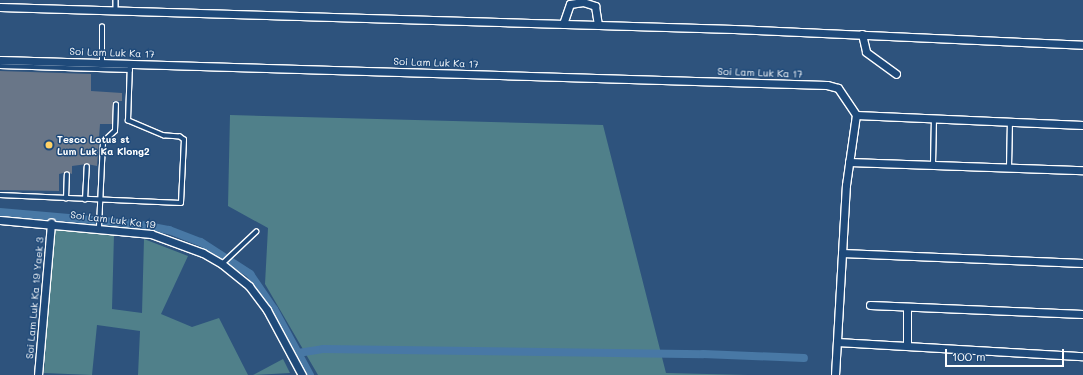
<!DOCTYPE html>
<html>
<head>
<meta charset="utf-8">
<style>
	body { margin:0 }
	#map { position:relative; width:1083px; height:375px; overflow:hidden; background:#2e537d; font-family:Mali,sans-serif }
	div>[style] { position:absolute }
	.green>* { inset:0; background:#50808a }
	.canal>* { height:8px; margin:-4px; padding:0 4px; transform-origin:4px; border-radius:4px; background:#4878a5 }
	.building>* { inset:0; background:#697688 }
	.roads { filter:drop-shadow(1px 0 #fff) drop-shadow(-1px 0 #fff) drop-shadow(0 1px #fff) drop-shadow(0 -1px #fff) }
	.lane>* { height:3.5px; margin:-1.75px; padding:0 1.75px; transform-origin:1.75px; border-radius:1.75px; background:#1f4a7a }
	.street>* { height:7px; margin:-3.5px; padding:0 3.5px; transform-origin:3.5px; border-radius:3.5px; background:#1f4a7a }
	.dots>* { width:11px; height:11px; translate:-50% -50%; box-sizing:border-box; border:2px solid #1f4a7a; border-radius:50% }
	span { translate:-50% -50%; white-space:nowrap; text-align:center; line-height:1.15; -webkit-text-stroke:3px #1f4a7a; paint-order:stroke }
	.street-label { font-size:10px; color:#fff }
	.poi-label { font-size:10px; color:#fff; font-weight:700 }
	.left { translate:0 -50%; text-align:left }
	.scale { position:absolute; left:945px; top:349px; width:119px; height:18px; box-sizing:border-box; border:2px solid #fff; border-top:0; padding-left:5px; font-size:12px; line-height:14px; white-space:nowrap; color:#fff; -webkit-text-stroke:3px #1f4a7a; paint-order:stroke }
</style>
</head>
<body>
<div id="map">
	<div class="green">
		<div style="clip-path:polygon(230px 115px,603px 125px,666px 373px,748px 375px,318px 375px,265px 284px,268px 228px,228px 206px)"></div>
		<div style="clip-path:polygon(53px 230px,114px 234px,112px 309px,142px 313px,144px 239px,188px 256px,161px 314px,192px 327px,219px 318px,248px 375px,138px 375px,140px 331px,97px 325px,92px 375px,44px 373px)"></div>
		<div style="clip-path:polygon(283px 359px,290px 373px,253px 375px)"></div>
	</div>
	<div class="canal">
		<div style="left:0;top:212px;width:138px;rotate:5deg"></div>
		<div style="left:137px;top:224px;width:33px;rotate:11deg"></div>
		<div style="left:169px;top:230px;width:34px;rotate:21deg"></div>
		<div style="left:201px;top:242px;width:59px;rotate:33.1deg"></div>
		<div style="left:250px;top:274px;width:42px;rotate:55.6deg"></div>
		<div style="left:274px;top:309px;width:75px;rotate:61.4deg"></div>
		<div style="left:298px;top:353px;width:25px;rotate:-9deg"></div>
		<div style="left:323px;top:349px;width:380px;rotate:0.8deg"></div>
		<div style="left:703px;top:354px;width:101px;rotate:2.3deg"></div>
	</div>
	<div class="building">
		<div style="clip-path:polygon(0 71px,91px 74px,91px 91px,122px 93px,122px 101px,113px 101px,112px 124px,100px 124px,97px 166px,87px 164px,72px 166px,72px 174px,67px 172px,59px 174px,59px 191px,0 190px)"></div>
	</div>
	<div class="roads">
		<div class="lane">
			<div style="left:116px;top:0;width:10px;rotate:90deg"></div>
			<div style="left:102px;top:63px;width:36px;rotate:-90deg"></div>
			<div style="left:0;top:66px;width:130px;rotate:1.8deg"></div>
			<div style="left:933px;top:165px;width:46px;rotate:-88.8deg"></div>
			<div style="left:1009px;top:168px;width:46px;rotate:-88.8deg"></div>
			<div style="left:0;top:195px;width:181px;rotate:2.5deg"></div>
			<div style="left:181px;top:203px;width:63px;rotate:-87.3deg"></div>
			<div style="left:184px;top:140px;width:5px;rotate:-143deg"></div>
			<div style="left:180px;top:137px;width:16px;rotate:-176deg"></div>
			<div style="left:164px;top:136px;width:39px;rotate:-157deg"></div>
			<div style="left:128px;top:121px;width:57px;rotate:-88deg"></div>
			<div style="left:66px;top:199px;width:24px;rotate:-88deg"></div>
			<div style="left:85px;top:200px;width:33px;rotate:-87deg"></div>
			<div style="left:99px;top:227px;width:85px;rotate:-87.3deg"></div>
			<div style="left:103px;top:142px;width:16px;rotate:-43deg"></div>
			<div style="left:115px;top:131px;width:26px;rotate:-88deg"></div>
			<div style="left:222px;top:264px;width:47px;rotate:-43.3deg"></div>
		</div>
		<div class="street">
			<div style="left:0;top:7px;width:734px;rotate:1.72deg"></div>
			<div style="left:734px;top:29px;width:349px;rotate:2.6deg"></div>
			<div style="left:563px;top:24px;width:21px;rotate:-71deg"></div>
			<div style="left:570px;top:4px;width:13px;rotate:-9deg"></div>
			<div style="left:583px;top:2px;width:13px;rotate:18deg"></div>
			<div style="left:595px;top:6px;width:19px;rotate:81deg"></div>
			<div style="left:862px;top:34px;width:18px;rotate:77deg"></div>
			<div style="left:866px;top:52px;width:37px;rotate:36deg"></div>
			<div style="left:0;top:60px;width:827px;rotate:1.73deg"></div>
			<div style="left:827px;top:85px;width:11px;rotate:15deg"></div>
			<div style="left:838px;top:88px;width:32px;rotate:56deg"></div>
			<div style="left:856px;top:115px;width:227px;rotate:2.5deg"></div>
			<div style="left:849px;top:162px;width:234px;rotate:2deg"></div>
			<div style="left:0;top:220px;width:152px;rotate:5.3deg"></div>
			<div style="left:151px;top:234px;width:55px;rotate:20.1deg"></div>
			<div style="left:203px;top:253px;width:22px;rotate:30deg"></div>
			<div style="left:222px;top:264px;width:35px;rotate:39deg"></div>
			<div style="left:249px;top:286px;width:30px;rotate:53deg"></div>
			<div style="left:267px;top:310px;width:74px;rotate:61.7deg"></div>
			<div style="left:842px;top:253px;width:241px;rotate:2.4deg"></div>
			<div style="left:870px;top:305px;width:213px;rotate:2.4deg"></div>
			<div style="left:837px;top:342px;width:246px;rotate:3.3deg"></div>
			<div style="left:907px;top:345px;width:38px;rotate:-90deg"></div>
			<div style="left:38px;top:375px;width:153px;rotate:-85.1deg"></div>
			<div style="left:835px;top:375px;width:190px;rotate:-86.7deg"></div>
			<div style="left:846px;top:185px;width:71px;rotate:-81.9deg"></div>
		</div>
	</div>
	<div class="dots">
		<div style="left:49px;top:145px;background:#ffd166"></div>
	</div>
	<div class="street-label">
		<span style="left:112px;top:53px;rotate:2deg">Soi Lam Luk Ka 17</span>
		<span style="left:436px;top:63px;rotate:2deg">Soi Lam Luk Ka 17</span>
		<span style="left:760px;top:73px;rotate:2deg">Soi Lam Luk Ka 17</span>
		<span style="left:113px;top:220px;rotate:7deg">Soi Lam Luk Ka 19</span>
		<span style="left:35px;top:298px;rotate:-85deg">Soi Lam Luk Ka 19 Yaek 3</span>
	</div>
	<div class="poi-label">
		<span class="left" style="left:57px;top:145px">Tesco Lotus st<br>Lum Luk Ka Klong2</span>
	</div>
	<div class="scale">100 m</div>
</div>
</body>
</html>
